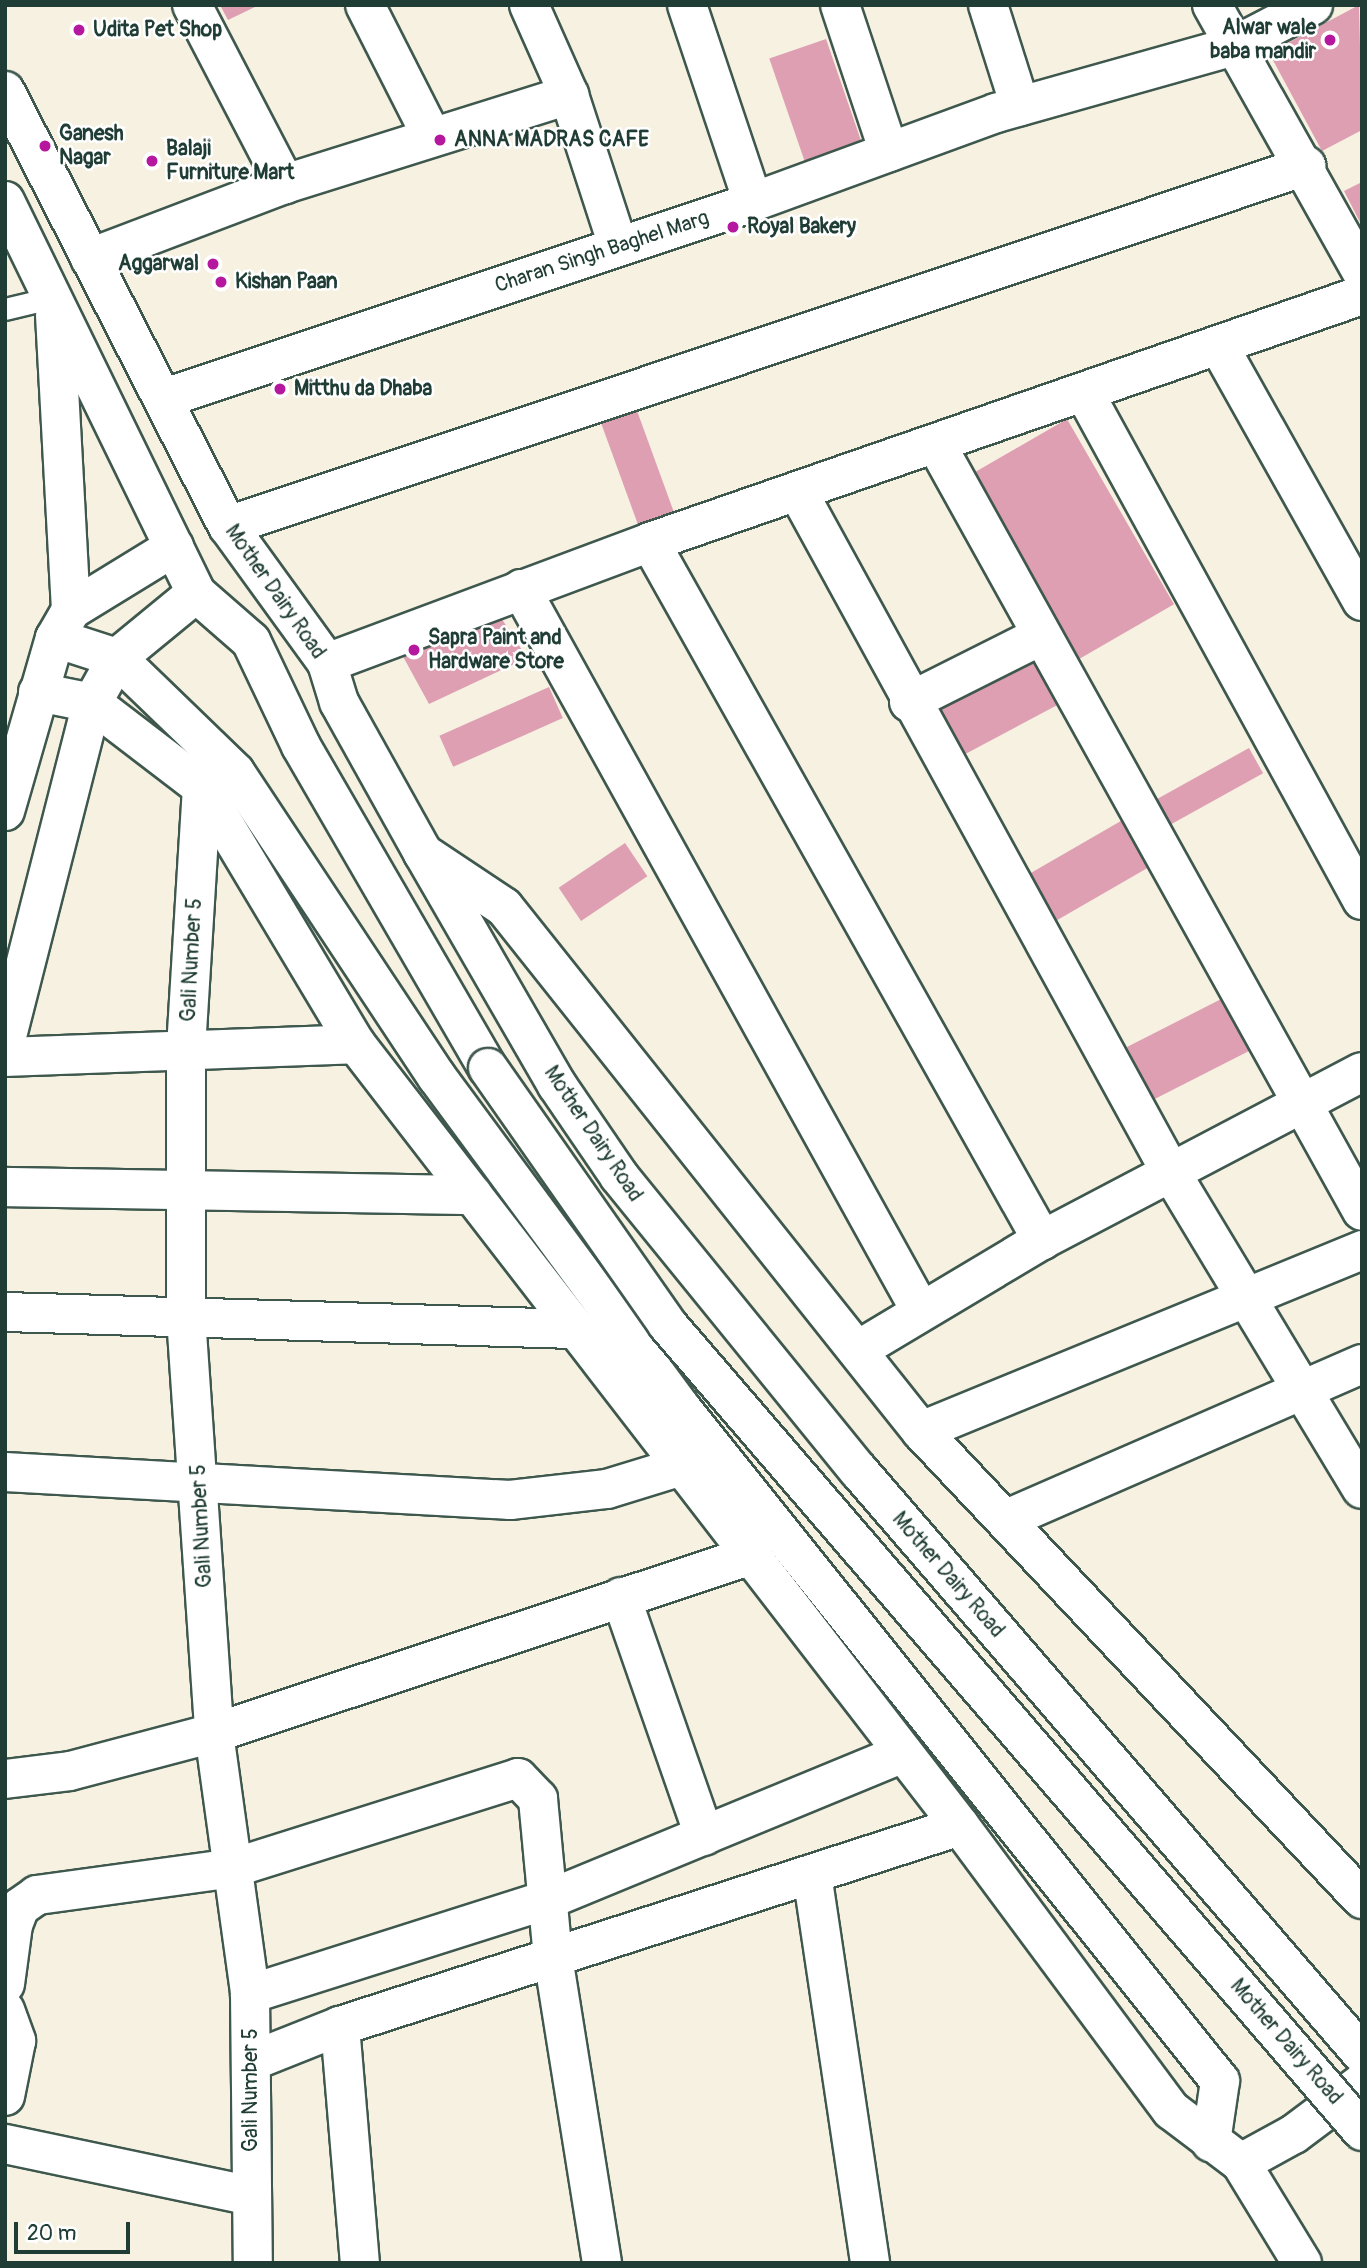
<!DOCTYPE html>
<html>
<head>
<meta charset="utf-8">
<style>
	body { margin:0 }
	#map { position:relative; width:1367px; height:2268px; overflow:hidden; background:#f6f1e1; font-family:Pangolin,sans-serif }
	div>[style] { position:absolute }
	.building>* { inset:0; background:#df9fb3; transform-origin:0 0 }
	.roads { filter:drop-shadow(2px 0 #3f584e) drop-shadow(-2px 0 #3f584e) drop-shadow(0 2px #3f584e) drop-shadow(0 -2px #3f584e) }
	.service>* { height:21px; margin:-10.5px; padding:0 10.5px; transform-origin:10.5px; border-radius:10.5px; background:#fff }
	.minor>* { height:38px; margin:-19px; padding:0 19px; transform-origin:19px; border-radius:19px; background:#fff }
	.tertiary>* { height:38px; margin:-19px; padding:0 19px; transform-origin:19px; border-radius:19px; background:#fff }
	.secondary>* { height:38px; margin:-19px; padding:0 19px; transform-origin:19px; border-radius:19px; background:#fff }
	.bridges { filter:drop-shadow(2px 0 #3f584e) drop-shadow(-2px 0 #3f584e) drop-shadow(0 2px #3f584e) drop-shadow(0 -2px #3f584e) }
	.secondary-bridge>* { height:38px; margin:-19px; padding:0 19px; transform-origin:19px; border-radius:19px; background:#fff }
	.dots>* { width:19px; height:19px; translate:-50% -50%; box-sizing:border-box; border:4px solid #fff; border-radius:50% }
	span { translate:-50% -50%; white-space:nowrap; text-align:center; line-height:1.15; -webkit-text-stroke:5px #fff; paint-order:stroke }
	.poi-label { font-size:21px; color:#1f3d34; font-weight:700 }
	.right { translate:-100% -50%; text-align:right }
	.left { translate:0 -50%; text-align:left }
	.street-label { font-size:21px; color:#1f3d34 }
	.frame { position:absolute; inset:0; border:7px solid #1f3d34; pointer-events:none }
	.scale { position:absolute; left:14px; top:2222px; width:116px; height:32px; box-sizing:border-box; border:4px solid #1f3d34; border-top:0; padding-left:9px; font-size:21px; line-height:24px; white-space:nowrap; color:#1f3d34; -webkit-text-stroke:5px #fff; paint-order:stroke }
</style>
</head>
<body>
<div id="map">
	<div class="building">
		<div style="clip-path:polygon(220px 5px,259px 5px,228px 20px)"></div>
		<div style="clip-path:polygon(1359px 5px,1362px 130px,1322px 151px,1269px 53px)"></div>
		<div style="left:826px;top:39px;width:115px;height:60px;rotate:71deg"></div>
		<div style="clip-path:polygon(1362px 182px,1362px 226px,1344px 191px)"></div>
		<div style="left:636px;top:408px;width:118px;height:38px;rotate:70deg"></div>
		<div style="left:1067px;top:419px;width:214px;height:123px;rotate:60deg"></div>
		<div style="clip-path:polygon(498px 613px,527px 658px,429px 704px,400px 651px)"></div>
		<div style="left:1040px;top:652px;width:55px;height:117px;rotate:62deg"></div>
		<div style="left:549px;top:687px;width:34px;height:120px;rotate:66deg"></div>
		<div style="left:1249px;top:748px;width:29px;height:118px;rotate:61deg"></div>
		<div style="left:1133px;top:814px;width:54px;height:119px;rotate:60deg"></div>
		<div style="left:625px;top:843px;width:40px;height:80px;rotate:56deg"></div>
		<div style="left:1233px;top:993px;width:59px;height:119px;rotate:63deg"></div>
	</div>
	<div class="roads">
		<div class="service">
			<div style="left:5px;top:309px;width:51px;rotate:-13.5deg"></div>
		</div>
		<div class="minor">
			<div style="left:192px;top:5px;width:202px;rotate:62.5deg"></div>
			<div style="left:365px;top:5px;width:148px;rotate:63.1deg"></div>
			<div style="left:529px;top:5px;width:98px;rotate:66deg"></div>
			<div style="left:569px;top:95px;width:159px;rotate:72deg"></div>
			<div style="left:687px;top:5px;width:208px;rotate:71.5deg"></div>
			<div style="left:840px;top:5px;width:155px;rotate:71.6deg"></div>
			<div style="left:988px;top:5px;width:106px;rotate:72.4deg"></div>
			<div style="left:1212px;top:5px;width:306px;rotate:60.7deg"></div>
			<div style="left:90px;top:258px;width:209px;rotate:-20.8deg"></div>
			<div style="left:285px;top:184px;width:298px;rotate:-17.4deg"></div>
			<div style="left:1220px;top:348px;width:290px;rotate:60.7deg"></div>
			<div style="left:1085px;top:394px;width:577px;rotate:61.3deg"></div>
			<div style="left:165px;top:398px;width:620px;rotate:-18.43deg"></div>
			<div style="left:753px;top:202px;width:259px;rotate:-20.1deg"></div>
			<div style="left:996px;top:113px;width:247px;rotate:-15.7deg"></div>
			<div style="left:1234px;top:46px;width:89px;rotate:-27.4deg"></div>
			<div style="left:936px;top:444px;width:877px;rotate:60.95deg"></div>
			<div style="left:798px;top:492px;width:774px;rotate:61.28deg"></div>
			<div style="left:1170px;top:1171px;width:371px;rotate:58.9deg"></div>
			<div style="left:228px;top:526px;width:1137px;rotate:-18.47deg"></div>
			<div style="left:650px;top:542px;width:801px;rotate:60.68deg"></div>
			<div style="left:521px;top:589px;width:822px;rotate:61.03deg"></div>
			<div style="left:327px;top:663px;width:345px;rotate:-20.5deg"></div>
			<div style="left:650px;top:542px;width:754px;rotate:-19.13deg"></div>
			<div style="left:909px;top:702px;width:147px;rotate:-26.7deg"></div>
			<div style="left:202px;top:787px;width:263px;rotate:93.5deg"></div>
			<div style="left:186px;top:1050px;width:267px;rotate:90deg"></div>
			<div style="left:186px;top:1317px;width:417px;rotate:86.1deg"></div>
			<div style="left:214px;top:1733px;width:263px;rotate:82.1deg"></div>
			<div style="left:250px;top:1994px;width:269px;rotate:89.4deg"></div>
			<div style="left:5px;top:1057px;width:351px;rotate:-2.1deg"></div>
			<div style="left:5px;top:1187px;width:468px;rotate:1deg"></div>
			<div style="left:5px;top:1312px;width:571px;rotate:1.71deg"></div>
			<div style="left:858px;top:1350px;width:214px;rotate:-30.9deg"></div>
			<div style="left:1042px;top:1240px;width:361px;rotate:-27.7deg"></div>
			<div style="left:921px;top:1431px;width:477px;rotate:-22.3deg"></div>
			<div style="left:5px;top:1472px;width:506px;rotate:3.17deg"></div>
			<div style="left:510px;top:1500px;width:98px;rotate:-6.5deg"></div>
			<div style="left:607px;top:1489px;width:78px;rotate:-17deg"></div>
			<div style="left:1007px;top:1519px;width:387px;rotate:-23.6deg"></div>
			<div style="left:621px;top:1597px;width:253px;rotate:70.8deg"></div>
			<div style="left:5px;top:1779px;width:65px;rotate:-7deg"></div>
			<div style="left:70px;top:1771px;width:149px;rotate:-14.8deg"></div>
			<div style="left:214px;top:1733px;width:564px;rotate:-18.31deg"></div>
			<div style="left:812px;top:1874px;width:393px;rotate:81.5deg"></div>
			<div style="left:5px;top:1984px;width:60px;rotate:-82.3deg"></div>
			<div style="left:13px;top:1925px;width:19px;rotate:-69deg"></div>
			<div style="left:20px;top:1907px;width:21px;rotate:-35deg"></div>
			<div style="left:37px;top:1895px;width:198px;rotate:-7.8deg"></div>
			<div style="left:233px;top:1868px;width:299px;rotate:-17.5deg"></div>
			<div style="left:518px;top:1778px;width:29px;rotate:46deg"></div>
			<div style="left:538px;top:1799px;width:159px;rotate:84.6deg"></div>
			<div style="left:553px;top:1957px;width:310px;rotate:80.9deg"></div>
			<div style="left:250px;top:1994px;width:312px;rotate:-17.6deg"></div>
			<div style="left:547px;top:1900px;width:385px;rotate:-22.4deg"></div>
			<div style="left:5px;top:2010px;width:33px;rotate:70deg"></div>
			<div style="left:16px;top:2041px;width:56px;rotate:101.3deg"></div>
			<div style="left:340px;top:2026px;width:238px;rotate:85.2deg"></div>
			<div style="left:252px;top:2061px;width:95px;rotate:-21.7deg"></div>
			<div style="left:340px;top:2026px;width:651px;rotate:-17.88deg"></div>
			<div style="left:5px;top:2144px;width:251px;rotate:11.9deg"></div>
			<div style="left:1241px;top:2163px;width:117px;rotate:58.6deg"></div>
		</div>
		<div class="tertiary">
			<div style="left:55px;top:638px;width:65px;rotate:17.9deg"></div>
			<div style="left:117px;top:658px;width:164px;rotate:44deg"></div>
			<div style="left:235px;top:772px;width:366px;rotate:56.5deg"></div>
			<div style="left:437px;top:1077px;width:411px;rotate:53.6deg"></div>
			<div style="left:681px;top:1408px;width:862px;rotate:51.31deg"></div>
			<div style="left:1220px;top:2081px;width:62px;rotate:98.4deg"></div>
			<div style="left:38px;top:692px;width:55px;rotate:11.5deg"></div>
			<div style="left:92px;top:703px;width:138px;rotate:37.4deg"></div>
			<div style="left:202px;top:787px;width:300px;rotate:59.1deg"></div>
			<div style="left:356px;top:1044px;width:988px;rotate:52.32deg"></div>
			<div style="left:960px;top:1826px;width:354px;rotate:53.4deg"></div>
			<div style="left:1171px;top:2110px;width:88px;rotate:37.1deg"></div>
			<div style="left:1241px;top:2163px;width:60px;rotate:-28.7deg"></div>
			<div style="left:1294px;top:2134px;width:85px;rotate:-36.9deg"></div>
			<div style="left:423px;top:853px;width:97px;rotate:33.7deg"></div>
			<div style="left:504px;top:907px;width:670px;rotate:51.49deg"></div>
			<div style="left:921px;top:1431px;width:643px;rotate:46.7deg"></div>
		</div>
		<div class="secondary">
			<div style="left:5px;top:91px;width:489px;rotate:62.9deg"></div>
			<div style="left:228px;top:526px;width:169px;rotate:54.1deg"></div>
			<div style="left:327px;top:663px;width:41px;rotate:72.9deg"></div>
			<div style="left:339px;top:702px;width:173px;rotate:60.9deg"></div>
			<div style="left:423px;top:853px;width:268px;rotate:60deg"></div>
			<div style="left:557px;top:1085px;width:110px;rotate:55.7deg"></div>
			<div style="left:619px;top:1176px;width:380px;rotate:50.9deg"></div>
			<div style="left:859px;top:1471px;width:770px;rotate:49.21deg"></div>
			<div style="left:5px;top:201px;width:436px;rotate:64deg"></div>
			<div style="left:196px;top:593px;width:73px;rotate:41.1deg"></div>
			<div style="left:251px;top:641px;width:116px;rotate:64.5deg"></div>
			<div style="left:301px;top:746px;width:372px;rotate:59.9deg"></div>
			<div style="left:55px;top:315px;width:295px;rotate:86.9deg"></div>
			<div style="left:5px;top:811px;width:180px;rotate:-73.9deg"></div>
			<div style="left:55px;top:638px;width:32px;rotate:-60deg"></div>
			<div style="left:71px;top:610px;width:121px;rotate:-31.5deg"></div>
			<div style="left:5px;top:1044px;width:352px;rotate:-75.7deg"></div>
			<div style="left:92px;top:703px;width:51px;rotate:-60.9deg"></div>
			<div style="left:117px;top:658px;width:102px;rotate:-39.4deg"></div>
		</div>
	</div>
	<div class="bridges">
		<div class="secondary-bridge">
			<div style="left:488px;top:1068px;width:312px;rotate:55deg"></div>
			<div style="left:667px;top:1324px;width:1065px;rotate:49.26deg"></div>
		</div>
	</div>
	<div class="dots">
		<div style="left:79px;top:30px;background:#b5179e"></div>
		<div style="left:1330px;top:40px;background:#b5179e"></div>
		<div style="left:440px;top:140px;background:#b5179e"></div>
		<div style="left:45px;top:146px;background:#b5179e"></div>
		<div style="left:152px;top:161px;background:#b5179e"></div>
		<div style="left:733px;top:227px;background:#b5179e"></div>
		<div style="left:213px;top:264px;background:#b5179e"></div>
		<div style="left:221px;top:282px;background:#b5179e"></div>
		<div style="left:280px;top:389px;background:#b5179e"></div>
		<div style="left:414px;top:650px;background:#b5179e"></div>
	</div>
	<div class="poi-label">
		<span class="right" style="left:1316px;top:40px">Alwar wale<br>baba mandir</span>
		<span class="left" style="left:93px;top:30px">Udita Pet Shop</span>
		<span class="left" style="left:59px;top:146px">Ganesh<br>Nagar</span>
		<span class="left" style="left:454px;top:140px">ANNA MADRAS CAFE</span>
		<span class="left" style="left:166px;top:161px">Balaji<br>Furniture Mart</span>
		<span class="left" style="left:747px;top:227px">Royal Bakery</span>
		<span class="right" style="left:199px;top:264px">Aggarwal</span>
		<span class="left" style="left:235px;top:282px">Kishan Paan</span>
		<span class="left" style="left:294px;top:389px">Mitthu da Dhaba</span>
		<span class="left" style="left:428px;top:650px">Sapra Paint and<br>Hardware Store</span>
	</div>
	<div class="street-label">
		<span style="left:602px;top:252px;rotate:-18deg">Charan Singh Baghel Marg</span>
		<span style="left:275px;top:592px;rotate:55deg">Mother Dairy Road</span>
		<span style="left:192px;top:960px;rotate:-87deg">Gali Number 5</span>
		<span style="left:593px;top:1134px;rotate:56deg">Mother Dairy Road</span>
		<span style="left:202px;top:1526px;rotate:-93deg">Gali Number 5</span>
		<span style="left:948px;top:1575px;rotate:49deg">Mother Dairy Road</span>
		<span style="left:1286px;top:2042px;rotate:49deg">Mother Dairy Road</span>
		<span style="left:251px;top:2090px;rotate:-90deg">Gali Number 5</span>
	</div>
	<div class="frame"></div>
	<div class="scale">20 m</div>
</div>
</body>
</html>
